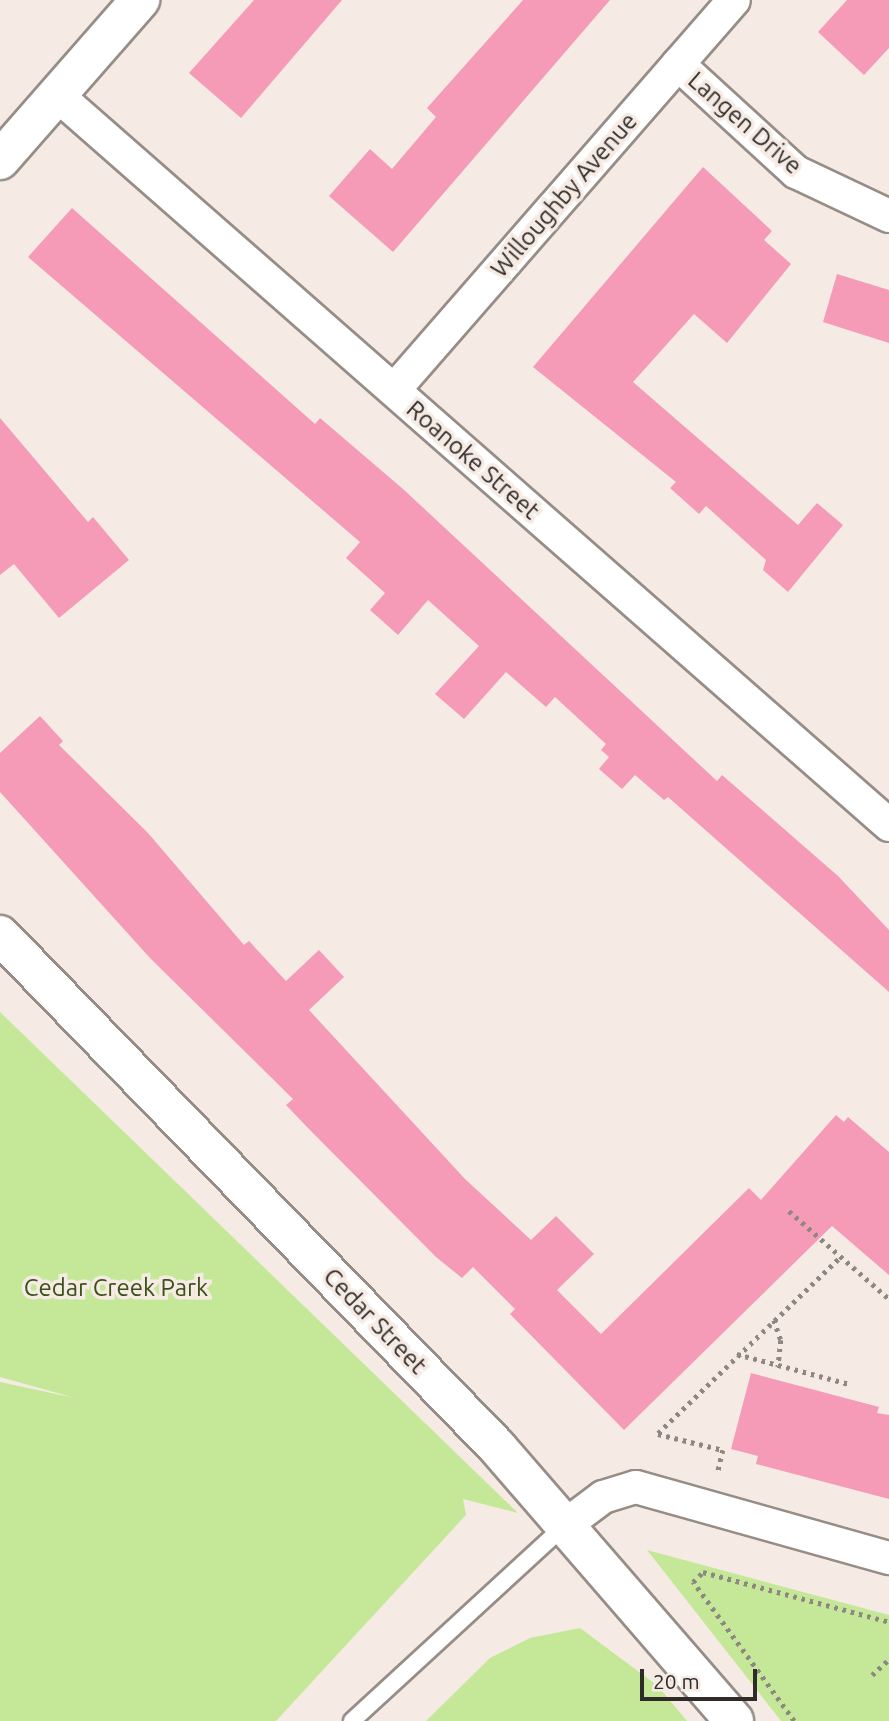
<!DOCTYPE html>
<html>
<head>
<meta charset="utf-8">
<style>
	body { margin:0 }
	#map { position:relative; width:889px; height:1721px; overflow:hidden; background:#f6ebe4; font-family:Ubuntu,sans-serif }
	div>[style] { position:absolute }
	.green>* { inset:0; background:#c4e898 }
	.building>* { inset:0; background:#f59ab7 }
	.path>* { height:4.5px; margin-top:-2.25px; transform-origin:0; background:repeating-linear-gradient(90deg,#8e8782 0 3.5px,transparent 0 8.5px) }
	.roads { filter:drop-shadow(2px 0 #978d87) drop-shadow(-2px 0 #978d87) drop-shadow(0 2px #978d87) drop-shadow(0 -2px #978d87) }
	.lane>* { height:16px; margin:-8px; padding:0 8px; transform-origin:8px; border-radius:8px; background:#fff }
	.street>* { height:32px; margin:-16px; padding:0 16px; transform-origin:16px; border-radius:16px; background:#fff }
	.secondary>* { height:38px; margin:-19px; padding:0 19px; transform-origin:19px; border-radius:19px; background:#fff }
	span { translate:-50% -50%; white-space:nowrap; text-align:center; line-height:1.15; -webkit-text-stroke:7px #f6ebe4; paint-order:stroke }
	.street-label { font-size:24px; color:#2f2b28 }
	.park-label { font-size:24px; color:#395017 }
	.scale { position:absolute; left:640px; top:1669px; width:117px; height:32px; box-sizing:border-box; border:4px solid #2f2b28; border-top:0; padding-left:9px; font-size:21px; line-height:24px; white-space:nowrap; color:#2f2b28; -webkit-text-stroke:5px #f6ebe4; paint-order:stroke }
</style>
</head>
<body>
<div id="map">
	<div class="green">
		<div style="clip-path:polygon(0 1012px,518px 1513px,463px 1499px,466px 1515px,276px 1721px,0 1721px,0 1382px,75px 1398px,0 1377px)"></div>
		<div style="clip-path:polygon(647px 1550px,889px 1615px,889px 1721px,781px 1721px)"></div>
		<div style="clip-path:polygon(580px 1628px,658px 1686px,687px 1721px,426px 1721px,490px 1658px,530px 1638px)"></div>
	</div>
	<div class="building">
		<div style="clip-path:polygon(254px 0,342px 0,241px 118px,189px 73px)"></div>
		<div style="clip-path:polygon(523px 0,610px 0,393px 252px,329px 196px,370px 149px,392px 169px,436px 117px,427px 108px)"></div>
		<div style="clip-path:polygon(847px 0,889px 0,889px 48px,864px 75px,818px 32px)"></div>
		<div style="clip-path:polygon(703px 167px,772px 231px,764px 240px,791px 264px,727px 343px,694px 314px,633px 382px,798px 525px,817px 503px,843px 525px,788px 592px,763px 570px,766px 560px,706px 506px,699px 514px,670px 488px,676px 482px,533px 367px)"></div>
		<div style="clip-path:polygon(72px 208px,315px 424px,320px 418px,403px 489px,717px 781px,722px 775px,838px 876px,889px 930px,889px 992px,668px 797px,664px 800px,635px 775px,622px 789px,599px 769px,609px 757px,601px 750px,606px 744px,555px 697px,546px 707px,506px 672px,464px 719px,435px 694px,479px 646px,428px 600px,398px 635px,370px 610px,385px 593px,346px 558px,360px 542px,28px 257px)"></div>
		<div style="clip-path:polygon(837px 274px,889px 290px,889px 343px,823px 322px)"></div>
		<div style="clip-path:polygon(0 418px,88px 522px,93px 517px,129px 560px,59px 618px,14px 564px,0 575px)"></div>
		<div style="clip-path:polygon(40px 716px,63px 741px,59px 745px,148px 833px,244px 945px,249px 941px,286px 981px,319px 950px,344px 977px,309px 1010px,465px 1179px,531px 1240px,556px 1216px,594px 1254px,557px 1290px,601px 1334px,749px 1188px,761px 1200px,836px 1115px,844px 1122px,848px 1117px,889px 1152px,889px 1275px,832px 1226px,624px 1430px,510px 1314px,515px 1309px,473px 1267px,462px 1278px,436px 1257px,307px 1127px,286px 1105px,293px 1099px,150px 958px,0 792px,0 753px)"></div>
		<div style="clip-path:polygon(751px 1373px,879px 1407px,877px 1413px,889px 1415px,889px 1499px,756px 1464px,758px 1456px,731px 1449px)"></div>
	</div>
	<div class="path">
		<div style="left:789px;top:1211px;width:133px;rotate:41.3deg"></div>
		<div style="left:774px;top:1320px;width:21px;rotate:71deg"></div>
		<div style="left:781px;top:1340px;width:27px;rotate:96deg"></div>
		<div style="left:737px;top:1354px;width:116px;rotate:15deg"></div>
		<div style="left:658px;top:1433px;width:252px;rotate:-44deg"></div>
		<div style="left:658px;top:1434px;width:67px;rotate:13.8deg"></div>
		<div style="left:723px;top:1450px;width:23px;rotate:103deg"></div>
		<div style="left:872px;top:1675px;width:23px;rotate:-43deg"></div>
		<div style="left:794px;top:1721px;width:172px;rotate:-126deg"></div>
		<div style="left:693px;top:1582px;width:14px;rotate:-45deg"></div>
		<div style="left:703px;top:1572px;width:193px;rotate:15deg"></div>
	</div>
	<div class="roads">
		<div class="lane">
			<div style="left:352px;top:1721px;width:287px;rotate:-42.6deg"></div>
		</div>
		<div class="street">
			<div style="left:678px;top:64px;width:160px;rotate:42.5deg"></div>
			<div style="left:796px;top:172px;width:103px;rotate:25.3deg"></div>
			<div style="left:57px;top:95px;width:1107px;rotate:41.26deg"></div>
			<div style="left:394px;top:390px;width:517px;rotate:-48.92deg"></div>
			<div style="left:563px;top:1527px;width:50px;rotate:-36.9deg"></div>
			<div style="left:603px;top:1497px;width:34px;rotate:-17deg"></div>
			<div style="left:636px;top:1487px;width:263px;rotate:15.7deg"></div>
		</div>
		<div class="secondary">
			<div style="left:0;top:160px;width:213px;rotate:-48.8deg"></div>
			<div style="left:0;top:935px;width:714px;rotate:45.85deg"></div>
			<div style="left:497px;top:1447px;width:362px;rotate:49.1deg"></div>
		</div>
	</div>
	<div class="street-label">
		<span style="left:745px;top:123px;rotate:41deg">Langen Drive</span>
		<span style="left:564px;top:195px;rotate:-49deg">Willoughby Avenue</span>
		<span style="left:473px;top:460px;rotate:41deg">Roanoke Street</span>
		<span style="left:375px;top:1321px;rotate:46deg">Cedar Street</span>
	</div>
	<div class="park-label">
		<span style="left:116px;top:1288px">Cedar Creek Park</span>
	</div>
	<div class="scale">20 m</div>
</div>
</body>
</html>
